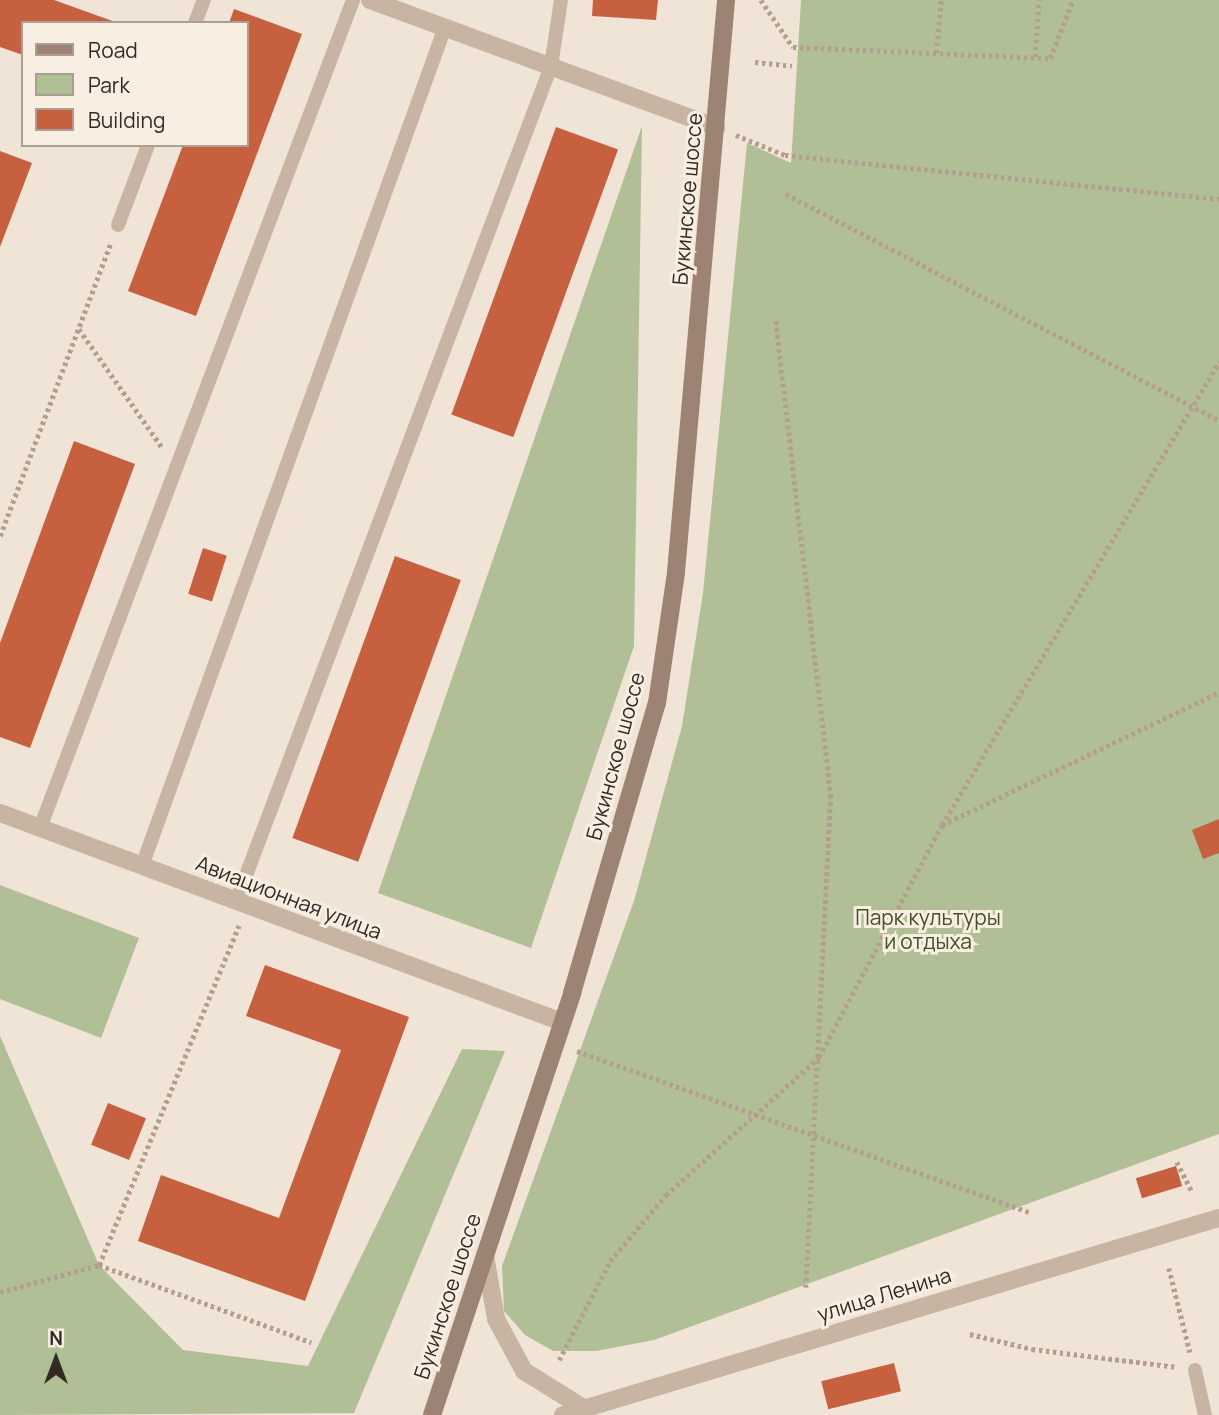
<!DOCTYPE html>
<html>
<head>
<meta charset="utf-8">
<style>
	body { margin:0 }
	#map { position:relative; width:1219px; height:1415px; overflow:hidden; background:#f0e4d6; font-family:Manrope,sans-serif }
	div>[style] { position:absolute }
	.green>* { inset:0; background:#b1bf97 }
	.building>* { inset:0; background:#c6603e; transform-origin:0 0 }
	.path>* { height:4.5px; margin-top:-2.25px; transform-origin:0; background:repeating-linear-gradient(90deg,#b49e8d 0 3.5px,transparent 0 7px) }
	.service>* { height:14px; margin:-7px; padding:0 7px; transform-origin:7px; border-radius:7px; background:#c8b4a3 }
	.minor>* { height:18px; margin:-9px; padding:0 9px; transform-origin:9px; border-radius:9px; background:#c8b4a3 }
	.tertiary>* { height:18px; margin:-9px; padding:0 9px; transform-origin:9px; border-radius:9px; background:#c8b4a3 }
	.secondary>* { height:18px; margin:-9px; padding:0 9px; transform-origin:9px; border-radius:9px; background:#9c8374 }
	span { translate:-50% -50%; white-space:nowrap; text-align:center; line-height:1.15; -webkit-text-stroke:6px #f9eee2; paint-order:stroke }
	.street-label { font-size:21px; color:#332925 }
	.park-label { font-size:21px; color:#425129 }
	.legend { position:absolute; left:21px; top:21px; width:228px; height:126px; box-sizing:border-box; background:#f9eee2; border:2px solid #aa9f96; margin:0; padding:9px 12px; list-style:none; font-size:21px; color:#332925 }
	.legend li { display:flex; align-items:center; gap:14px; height:35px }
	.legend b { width:35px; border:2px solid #aa9f96 }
	.north { position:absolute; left:21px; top:1324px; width:70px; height:70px; -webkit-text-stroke:5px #f9eee2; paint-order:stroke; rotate:0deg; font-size:19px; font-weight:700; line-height:28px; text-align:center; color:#332925 }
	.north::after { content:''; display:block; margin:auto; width:24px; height:32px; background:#332925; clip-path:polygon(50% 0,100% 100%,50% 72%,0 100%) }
</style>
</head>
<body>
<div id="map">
	<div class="green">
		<div style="clip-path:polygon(801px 0,1219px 0,1219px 1134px,654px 1340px,596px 1351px,553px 1351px,525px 1335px,504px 1311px,502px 1266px,634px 901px,682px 726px,703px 593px,747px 143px,791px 163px)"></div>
		<div style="clip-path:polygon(642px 126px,634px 646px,531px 948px,378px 893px)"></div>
		<div style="clip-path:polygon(0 885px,139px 938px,101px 1038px,0 999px)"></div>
		<div style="clip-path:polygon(0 1036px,99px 1265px,183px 1350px,308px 1366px,462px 1049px,505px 1051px,354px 1413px,0 1415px)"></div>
	</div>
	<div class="building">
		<div style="clip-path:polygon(0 0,54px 0,118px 23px,23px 23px,23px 55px,0 47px)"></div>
		<div style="clip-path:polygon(593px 0,658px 0,656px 20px,592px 16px)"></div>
		<div style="clip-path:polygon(234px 9px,302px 34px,196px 316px,128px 291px,183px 145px,247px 145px,247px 23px,229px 23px)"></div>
		<div style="left:556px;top:127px;width:66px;height:306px;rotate:20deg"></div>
		<div style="clip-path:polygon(0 151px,32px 163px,0 247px)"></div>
		<div style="clip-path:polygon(74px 441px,135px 464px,30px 748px,0 737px,0 643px)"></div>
		<div style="left:203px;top:548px;width:25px;height:48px;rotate:18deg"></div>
		<div style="left:395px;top:556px;width:70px;height:300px;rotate:20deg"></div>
		<div style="clip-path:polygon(1219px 819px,1219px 853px,1203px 859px,1192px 830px)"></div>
		<div style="clip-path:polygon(265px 965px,409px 1017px,305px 1301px,138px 1241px,161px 1175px,279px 1218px,341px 1050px,246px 1016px)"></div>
		<div style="left:108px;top:1103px;width:41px;height:45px;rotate:22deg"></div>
		<div style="left:1176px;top:1166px;width:21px;height:42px;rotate:73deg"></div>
		<div style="left:894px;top:1363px;width:29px;height:75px;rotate:76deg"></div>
	</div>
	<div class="path">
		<div style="left:761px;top:0;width:57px;rotate:55.8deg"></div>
		<div style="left:793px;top:47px;width:257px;rotate:2.5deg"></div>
		<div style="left:1050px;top:58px;width:62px;rotate:-68.4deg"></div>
		<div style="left:936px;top:53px;width:53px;rotate:-84.6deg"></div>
		<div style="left:1035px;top:57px;width:57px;rotate:-86deg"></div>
		<div style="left:755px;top:62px;width:37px;rotate:6deg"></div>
		<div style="left:736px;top:135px;width:53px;rotate:22.2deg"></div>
		<div style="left:785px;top:155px;width:436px;rotate:5.8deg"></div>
		<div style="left:786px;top:194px;width:488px;rotate:27.6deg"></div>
		<div style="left:776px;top:321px;width:477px;rotate:83.4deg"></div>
		<div style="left:831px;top:795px;width:493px;rotate:92.9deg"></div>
		<div style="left:79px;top:329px;width:144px;rotate:54.9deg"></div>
		<div style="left:0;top:536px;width:313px;rotate:-69.3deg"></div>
		<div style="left:942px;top:825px;width:307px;rotate:-25.6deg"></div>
		<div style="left:577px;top:1051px;width:481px;rotate:19.6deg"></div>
		<div style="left:1177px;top:1162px;width:35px;rotate:63deg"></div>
		<div style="left:99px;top:1265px;width:367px;rotate:-67.6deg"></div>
		<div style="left:1169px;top:1268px;width:87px;rotate:76deg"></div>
		<div style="left:0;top:1292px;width:103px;rotate:-15.3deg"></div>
		<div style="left:99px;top:1265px;width:226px;rotate:20deg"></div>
		<div style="left:970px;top:1334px;width:64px;rotate:13.6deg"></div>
		<div style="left:1032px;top:1349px;width:146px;rotate:7.1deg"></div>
		<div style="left:559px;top:1360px;width:111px;rotate:-62.7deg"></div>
		<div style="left:610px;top:1261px;width:87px;rotate:-49.7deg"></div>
		<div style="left:666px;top:1195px;width:206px;rotate:-42deg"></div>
		<div style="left:819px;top:1057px;width:263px;rotate:-62.1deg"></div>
		<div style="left:942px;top:825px;width:540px;rotate:-59.11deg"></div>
	</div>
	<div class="service">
		<div style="left:195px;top:23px;width:25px;rotate:-69deg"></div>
		<div style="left:118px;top:225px;width:85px;rotate:-69.4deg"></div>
		<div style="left:40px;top:828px;width:885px;rotate:-69.29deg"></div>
		<div style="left:142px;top:866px;width:892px;rotate:-70.14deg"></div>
		<div style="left:236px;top:902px;width:893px;rotate:-69.35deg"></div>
		<div style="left:551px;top:66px;width:67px;rotate:-81.4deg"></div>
		<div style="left:1195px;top:1370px;width:46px;rotate:77.5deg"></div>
	</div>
	<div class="minor">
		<div style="left:370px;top:0;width:369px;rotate:20.2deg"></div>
		<div style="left:0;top:813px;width:600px;rotate:20.4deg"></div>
	</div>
	<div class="tertiary">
		<div style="left:485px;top:1255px;width:65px;rotate:80.2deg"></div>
		<div style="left:496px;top:1319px;width:59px;rotate:61.7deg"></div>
		<div style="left:524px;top:1371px;width:72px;rotate:31.9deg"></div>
		<div style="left:563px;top:1415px;width:685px;rotate:-16.72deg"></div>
	</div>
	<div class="secondary">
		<div style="left:432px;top:1415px;width:445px;rotate:-71.6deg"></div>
		<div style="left:572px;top:993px;width:302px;rotate:-73.7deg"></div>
		<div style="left:657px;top:703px;width:132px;rotate:-81.7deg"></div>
		<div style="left:676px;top:572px;width:574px;rotate:-85deg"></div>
	</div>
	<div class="street-label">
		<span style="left:687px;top:199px;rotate:-85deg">Букинское шоссе</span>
		<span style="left:615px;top:756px;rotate:-75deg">Букинское шоссе</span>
		<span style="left:289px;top:897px;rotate:21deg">Авиационная улица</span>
		<span style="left:884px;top:1294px;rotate:-17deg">улица Ленина</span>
		<span style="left:447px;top:1296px;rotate:-72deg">Букинское шоссе</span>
	</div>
	<div class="park-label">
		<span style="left:928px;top:929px">Парк культуры<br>и отдыха</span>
	</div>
	<ul class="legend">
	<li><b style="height:9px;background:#9c8374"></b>Road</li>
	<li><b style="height:19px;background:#b1bf97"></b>Park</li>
	<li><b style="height:19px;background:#c6603e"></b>Building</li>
	</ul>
	<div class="north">N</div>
</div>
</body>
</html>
